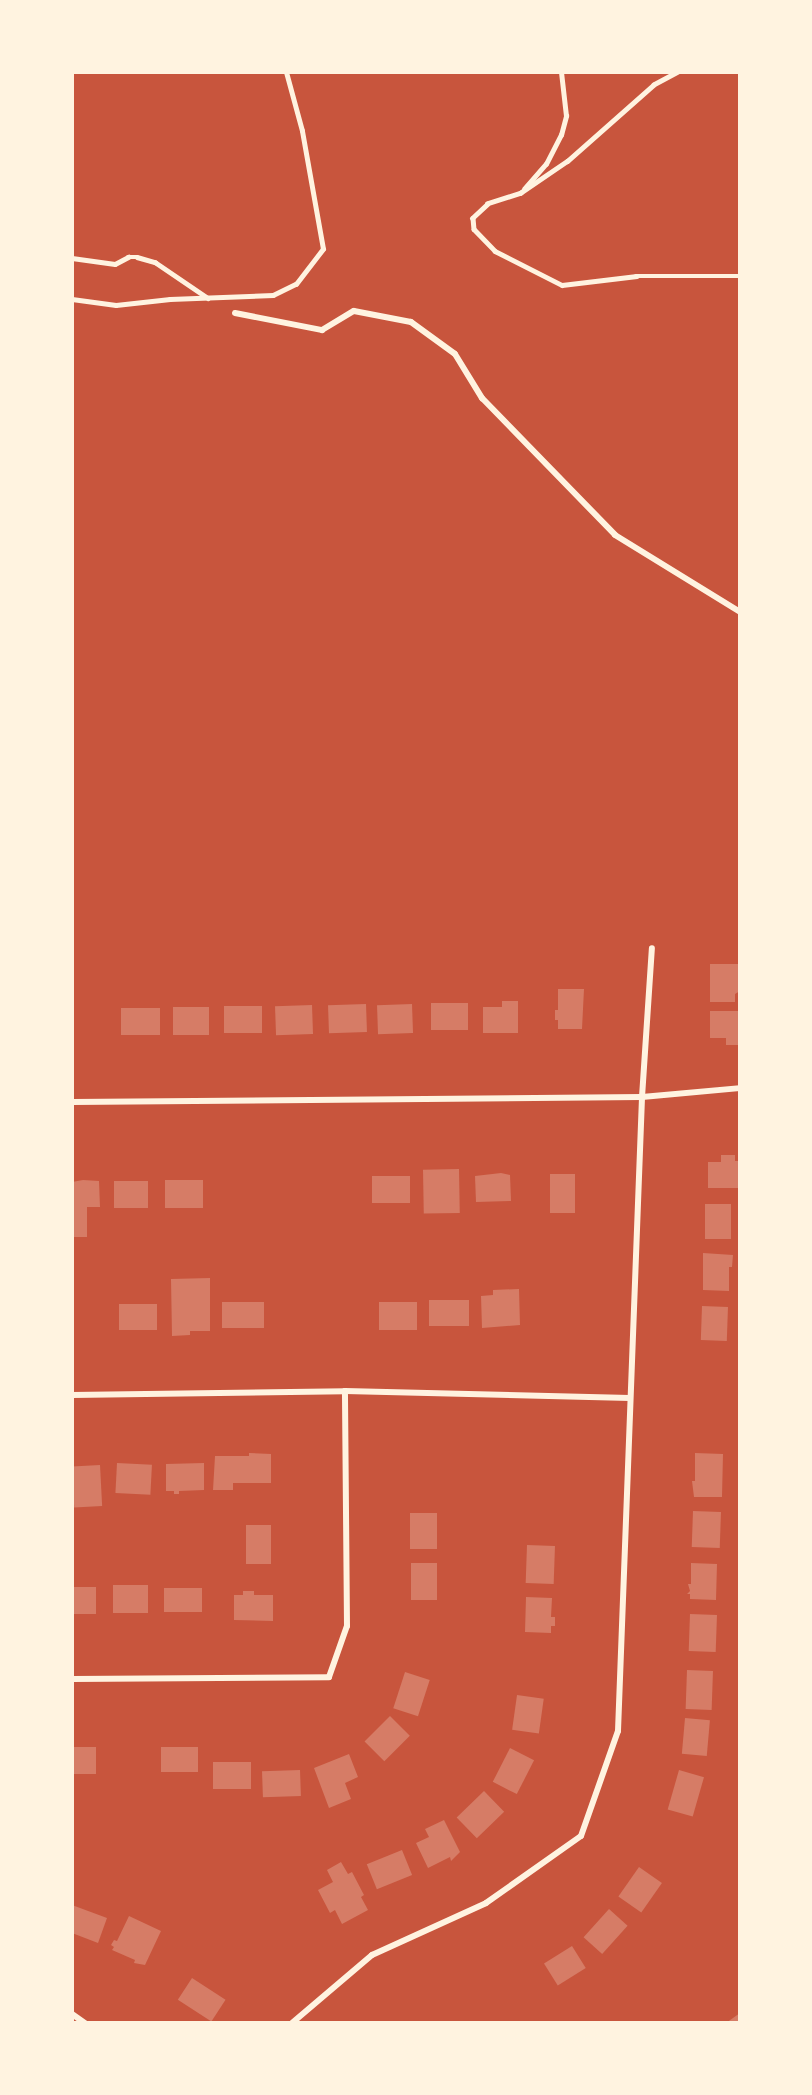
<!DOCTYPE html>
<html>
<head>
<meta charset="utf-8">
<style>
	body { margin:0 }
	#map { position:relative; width:812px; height:2095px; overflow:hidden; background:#c8553d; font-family:"DejaVu Sans",sans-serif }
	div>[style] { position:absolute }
	.building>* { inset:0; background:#d67c66; transform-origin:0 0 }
	.service>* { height:4.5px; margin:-2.25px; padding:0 2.25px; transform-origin:2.25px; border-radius:2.25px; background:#fff3e0 }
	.minor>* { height:6px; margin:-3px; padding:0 3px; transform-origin:3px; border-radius:3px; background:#fff3e0 }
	span { translate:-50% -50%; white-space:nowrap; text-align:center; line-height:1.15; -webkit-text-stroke:4.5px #fff3e0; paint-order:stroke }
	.frame { position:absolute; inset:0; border:74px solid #fff3e0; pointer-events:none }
</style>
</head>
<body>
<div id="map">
	<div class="building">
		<div style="clip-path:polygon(710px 964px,740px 964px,740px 991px,735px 994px,735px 1002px,710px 1002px)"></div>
		<div style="clip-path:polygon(558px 989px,584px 989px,582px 1029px,558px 1029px,558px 1020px,555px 1020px,555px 1010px,558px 1010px)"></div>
		<div style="clip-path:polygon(502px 1001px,518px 1001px,518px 1033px,483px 1033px,483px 1007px,502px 1007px)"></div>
		<div style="left:468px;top:1003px;width:27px;height:37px;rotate:90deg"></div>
		<div style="left:366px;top:1004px;width:28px;height:38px;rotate:88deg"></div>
		<div style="left:412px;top:1004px;width:29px;height:35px;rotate:88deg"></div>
		<div style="left:312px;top:1005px;width:29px;height:37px;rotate:88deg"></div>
		<div style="left:262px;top:1006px;width:27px;height:38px;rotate:90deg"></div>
		<div style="left:173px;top:1007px;width:36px;height:28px"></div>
		<div style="left:160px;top:1008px;width:27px;height:39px;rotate:90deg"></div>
		<div style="clip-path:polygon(710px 1011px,740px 1011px,740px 1045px,726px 1045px,726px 1038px,710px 1038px)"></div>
		<div style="clip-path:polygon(721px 1155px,735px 1155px,735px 1161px,740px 1161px,740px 1188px,708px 1188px,708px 1162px,721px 1162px)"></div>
		<div style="left:459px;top:1169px;width:44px;height:36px;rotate:89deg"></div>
		<div style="clip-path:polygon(501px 1173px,510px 1175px,511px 1201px,476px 1202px,475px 1176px)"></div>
		<div style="left:550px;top:1174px;width:25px;height:39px"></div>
		<div style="left:410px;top:1176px;width:27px;height:38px;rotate:90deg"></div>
		<div style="clip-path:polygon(83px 1180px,99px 1181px,100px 1207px,87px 1207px,87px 1237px,72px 1237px,72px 1182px)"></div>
		<div style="left:165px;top:1180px;width:38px;height:28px"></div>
		<div style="left:114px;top:1181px;width:34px;height:27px"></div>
		<div style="left:705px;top:1204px;width:26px;height:35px"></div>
		<div style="clip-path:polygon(703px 1253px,733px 1255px,732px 1267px,729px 1267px,729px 1291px,703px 1290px)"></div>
		<div style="clip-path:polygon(210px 1278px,210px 1331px,190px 1331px,190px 1335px,172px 1336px,171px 1279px)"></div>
		<div style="clip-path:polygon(519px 1289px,520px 1325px,482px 1328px,481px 1296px,493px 1295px,493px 1290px)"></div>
		<div style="left:469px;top:1300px;width:26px;height:40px;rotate:90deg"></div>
		<div style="left:264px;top:1302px;width:26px;height:42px;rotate:90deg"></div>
		<div style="left:417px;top:1302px;width:28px;height:38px;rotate:90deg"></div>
		<div style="left:157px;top:1304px;width:26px;height:38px;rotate:90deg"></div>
		<div style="left:702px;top:1306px;width:26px;height:34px;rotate:2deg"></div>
		<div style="clip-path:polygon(249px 1453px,271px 1454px,271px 1483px,233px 1483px,233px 1490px,213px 1490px,215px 1456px,249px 1456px)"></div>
		<div style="clip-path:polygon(695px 1453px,723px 1454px,722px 1497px,694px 1497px,692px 1481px,695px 1481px)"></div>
		<div style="left:117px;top:1463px;width:35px;height:30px;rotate:3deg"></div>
		<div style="clip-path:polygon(204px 1463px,204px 1490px,179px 1491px,179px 1494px,174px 1494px,174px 1491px,166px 1491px,166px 1464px)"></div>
		<div style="left:100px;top:1465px;width:41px;height:28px;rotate:87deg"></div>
		<div style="left:693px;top:1511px;width:28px;height:36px;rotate:2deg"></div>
		<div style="left:410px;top:1513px;width:27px;height:36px"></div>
		<div style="left:246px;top:1525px;width:25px;height:39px"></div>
		<div style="left:527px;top:1545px;width:28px;height:38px;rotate:2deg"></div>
		<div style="left:411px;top:1563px;width:26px;height:37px"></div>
		<div style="clip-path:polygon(691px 1563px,717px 1564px,716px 1600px,690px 1599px,690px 1594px,687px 1594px,690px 1591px,688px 1584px,691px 1584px)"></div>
		<div style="left:113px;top:1585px;width:35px;height:28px"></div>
		<div style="left:72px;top:1587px;width:24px;height:27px"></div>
		<div style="left:164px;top:1588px;width:38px;height:24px"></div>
		<div style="clip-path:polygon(243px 1591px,254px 1591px,254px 1595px,273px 1595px,273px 1621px,234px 1620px,234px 1595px,243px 1595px)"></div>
		<div style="clip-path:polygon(526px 1597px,552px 1598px,551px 1617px,555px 1617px,555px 1626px,551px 1626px,551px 1633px,525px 1632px)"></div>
		<div style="left:690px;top:1614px;width:27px;height:37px;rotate:2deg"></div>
		<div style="left:687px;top:1670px;width:26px;height:39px;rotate:2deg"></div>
		<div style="left:405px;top:1672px;width:26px;height:38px;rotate:18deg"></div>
		<div style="left:517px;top:1695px;width:27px;height:35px;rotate:8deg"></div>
		<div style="left:390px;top:1716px;width:28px;height:36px;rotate:45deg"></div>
		<div style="left:685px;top:1718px;width:25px;height:36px;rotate:5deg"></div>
		<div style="left:96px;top:1747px;width:27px;height:24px;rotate:90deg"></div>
		<div style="left:161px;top:1747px;width:37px;height:25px"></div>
		<div style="left:510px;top:1748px;width:27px;height:38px;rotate:27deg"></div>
		<div style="clip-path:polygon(349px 1754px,358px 1777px,345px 1783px,351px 1799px,329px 1808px,314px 1768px)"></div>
		<div style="left:213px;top:1762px;width:38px;height:27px"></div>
		<div style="left:300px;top:1770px;width:26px;height:38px;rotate:88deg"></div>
		<div style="left:679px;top:1770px;width:26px;height:41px;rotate:16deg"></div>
		<div style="left:484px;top:1791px;width:29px;height:38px;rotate:46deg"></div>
		<div style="clip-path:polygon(444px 1820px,460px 1852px,451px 1861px,450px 1857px,428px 1868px,416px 1843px,429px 1837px,425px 1829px)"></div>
		<div style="left:402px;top:1850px;width:27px;height:38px;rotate:68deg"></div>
		<div style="clip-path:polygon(341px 1862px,348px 1874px,352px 1872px,364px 1895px,361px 1897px,368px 1910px,342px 1924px,335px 1910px,330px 1913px,318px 1890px,333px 1882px,327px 1870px)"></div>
		<div style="left:639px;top:1867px;width:28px;height:36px;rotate:35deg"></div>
		<div style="clip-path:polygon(72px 1905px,107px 1918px,98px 1943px,72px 1933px)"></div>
		<div style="left:609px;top:1909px;width:25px;height:38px;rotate:42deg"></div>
		<div style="clip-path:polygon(129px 1916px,161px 1931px,145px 1965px,134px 1963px,135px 1960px,112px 1950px,114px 1947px,111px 1945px,114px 1940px,117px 1941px)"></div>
		<div style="left:572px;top:1946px;width:26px;height:33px;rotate:58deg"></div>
		<div style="left:192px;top:1978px;width:40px;height:26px;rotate:33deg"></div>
		<div style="clip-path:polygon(740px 2013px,740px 2023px,726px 2023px)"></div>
	</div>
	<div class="service">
		<div style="left:678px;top:72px;width:27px;rotate:152deg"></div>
		<div style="left:654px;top:85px;width:115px;rotate:138.5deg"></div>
		<div style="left:568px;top:161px;width:57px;rotate:145.8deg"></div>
		<div style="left:521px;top:193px;width:35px;rotate:162deg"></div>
		<div style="left:488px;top:204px;width:21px;rotate:137deg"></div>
		<div style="left:473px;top:218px;width:11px;rotate:85deg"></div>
		<div style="left:474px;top:229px;width:30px;rotate:46deg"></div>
		<div style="left:495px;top:251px;width:75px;rotate:26.9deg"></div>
		<div style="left:562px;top:285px;width:75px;rotate:-6.9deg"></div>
		<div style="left:636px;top:276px;width:104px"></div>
		<div style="left:524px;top:189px;width:33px;rotate:-49deg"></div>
		<div style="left:546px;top:164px;width:33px;rotate:-63deg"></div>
		<div style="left:561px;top:135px;width:20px;rotate:-75deg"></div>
		<div style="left:566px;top:116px;width:44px;rotate:-96.5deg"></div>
		<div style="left:72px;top:258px;width:43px;rotate:7.9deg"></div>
		<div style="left:115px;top:264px;width:15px;rotate:-28deg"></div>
		<div style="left:128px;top:257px;width:9px"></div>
		<div style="left:137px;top:257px;width:19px;rotate:16deg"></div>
		<div style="left:155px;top:262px;width:64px;rotate:34.2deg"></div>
		<div style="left:72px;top:299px;width:44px;rotate:7.8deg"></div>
		<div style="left:116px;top:305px;width:54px;rotate:-6.3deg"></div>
		<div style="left:170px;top:299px;width:103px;rotate:-2.2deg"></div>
		<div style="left:273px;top:295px;width:25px;rotate:-26deg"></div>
		<div style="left:296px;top:284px;width:44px;rotate:-52.4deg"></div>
		<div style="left:323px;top:249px;width:120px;rotate:-100.1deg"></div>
		<div style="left:302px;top:131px;width:61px;rotate:-105.2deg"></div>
	</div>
	<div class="minor">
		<div style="left:235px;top:313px;width:89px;rotate:11.1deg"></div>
		<div style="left:322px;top:330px;width:37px;rotate:-31deg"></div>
		<div style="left:354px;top:311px;width:58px;rotate:10.9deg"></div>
		<div style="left:411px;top:322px;width:54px;rotate:36deg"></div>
		<div style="left:455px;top:354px;width:52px;rotate:58.5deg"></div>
		<div style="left:482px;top:398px;width:191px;rotate:45.8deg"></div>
		<div style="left:615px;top:535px;width:147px;rotate:31.6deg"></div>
		<div style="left:72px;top:1102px;width:570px;rotate:-0.5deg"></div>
		<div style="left:642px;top:1097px;width:98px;rotate:-5.2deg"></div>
		<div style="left:72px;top:1395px;width:273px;rotate:-0.8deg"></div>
		<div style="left:345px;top:1391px;width:285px;rotate:1.4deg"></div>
		<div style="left:72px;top:1679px;width:257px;rotate:-0.4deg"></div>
		<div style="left:329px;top:1677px;width:54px;rotate:-70.6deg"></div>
		<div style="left:347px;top:1626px;width:235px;rotate:-90.5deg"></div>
		<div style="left:72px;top:2014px;width:16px;rotate:35deg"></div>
		<div style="left:292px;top:2023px;width:105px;rotate:-40.4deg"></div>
		<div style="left:372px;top:1955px;width:125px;rotate:-24.5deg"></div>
		<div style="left:486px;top:1903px;width:116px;rotate:-35.2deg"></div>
		<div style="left:581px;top:1836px;width:111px;rotate:-70.6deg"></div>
		<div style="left:618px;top:1731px;width:634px;rotate:-87.83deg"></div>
		<div style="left:642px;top:1097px;width:149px;rotate:-86.2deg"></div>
	</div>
	<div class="frame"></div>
</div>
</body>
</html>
